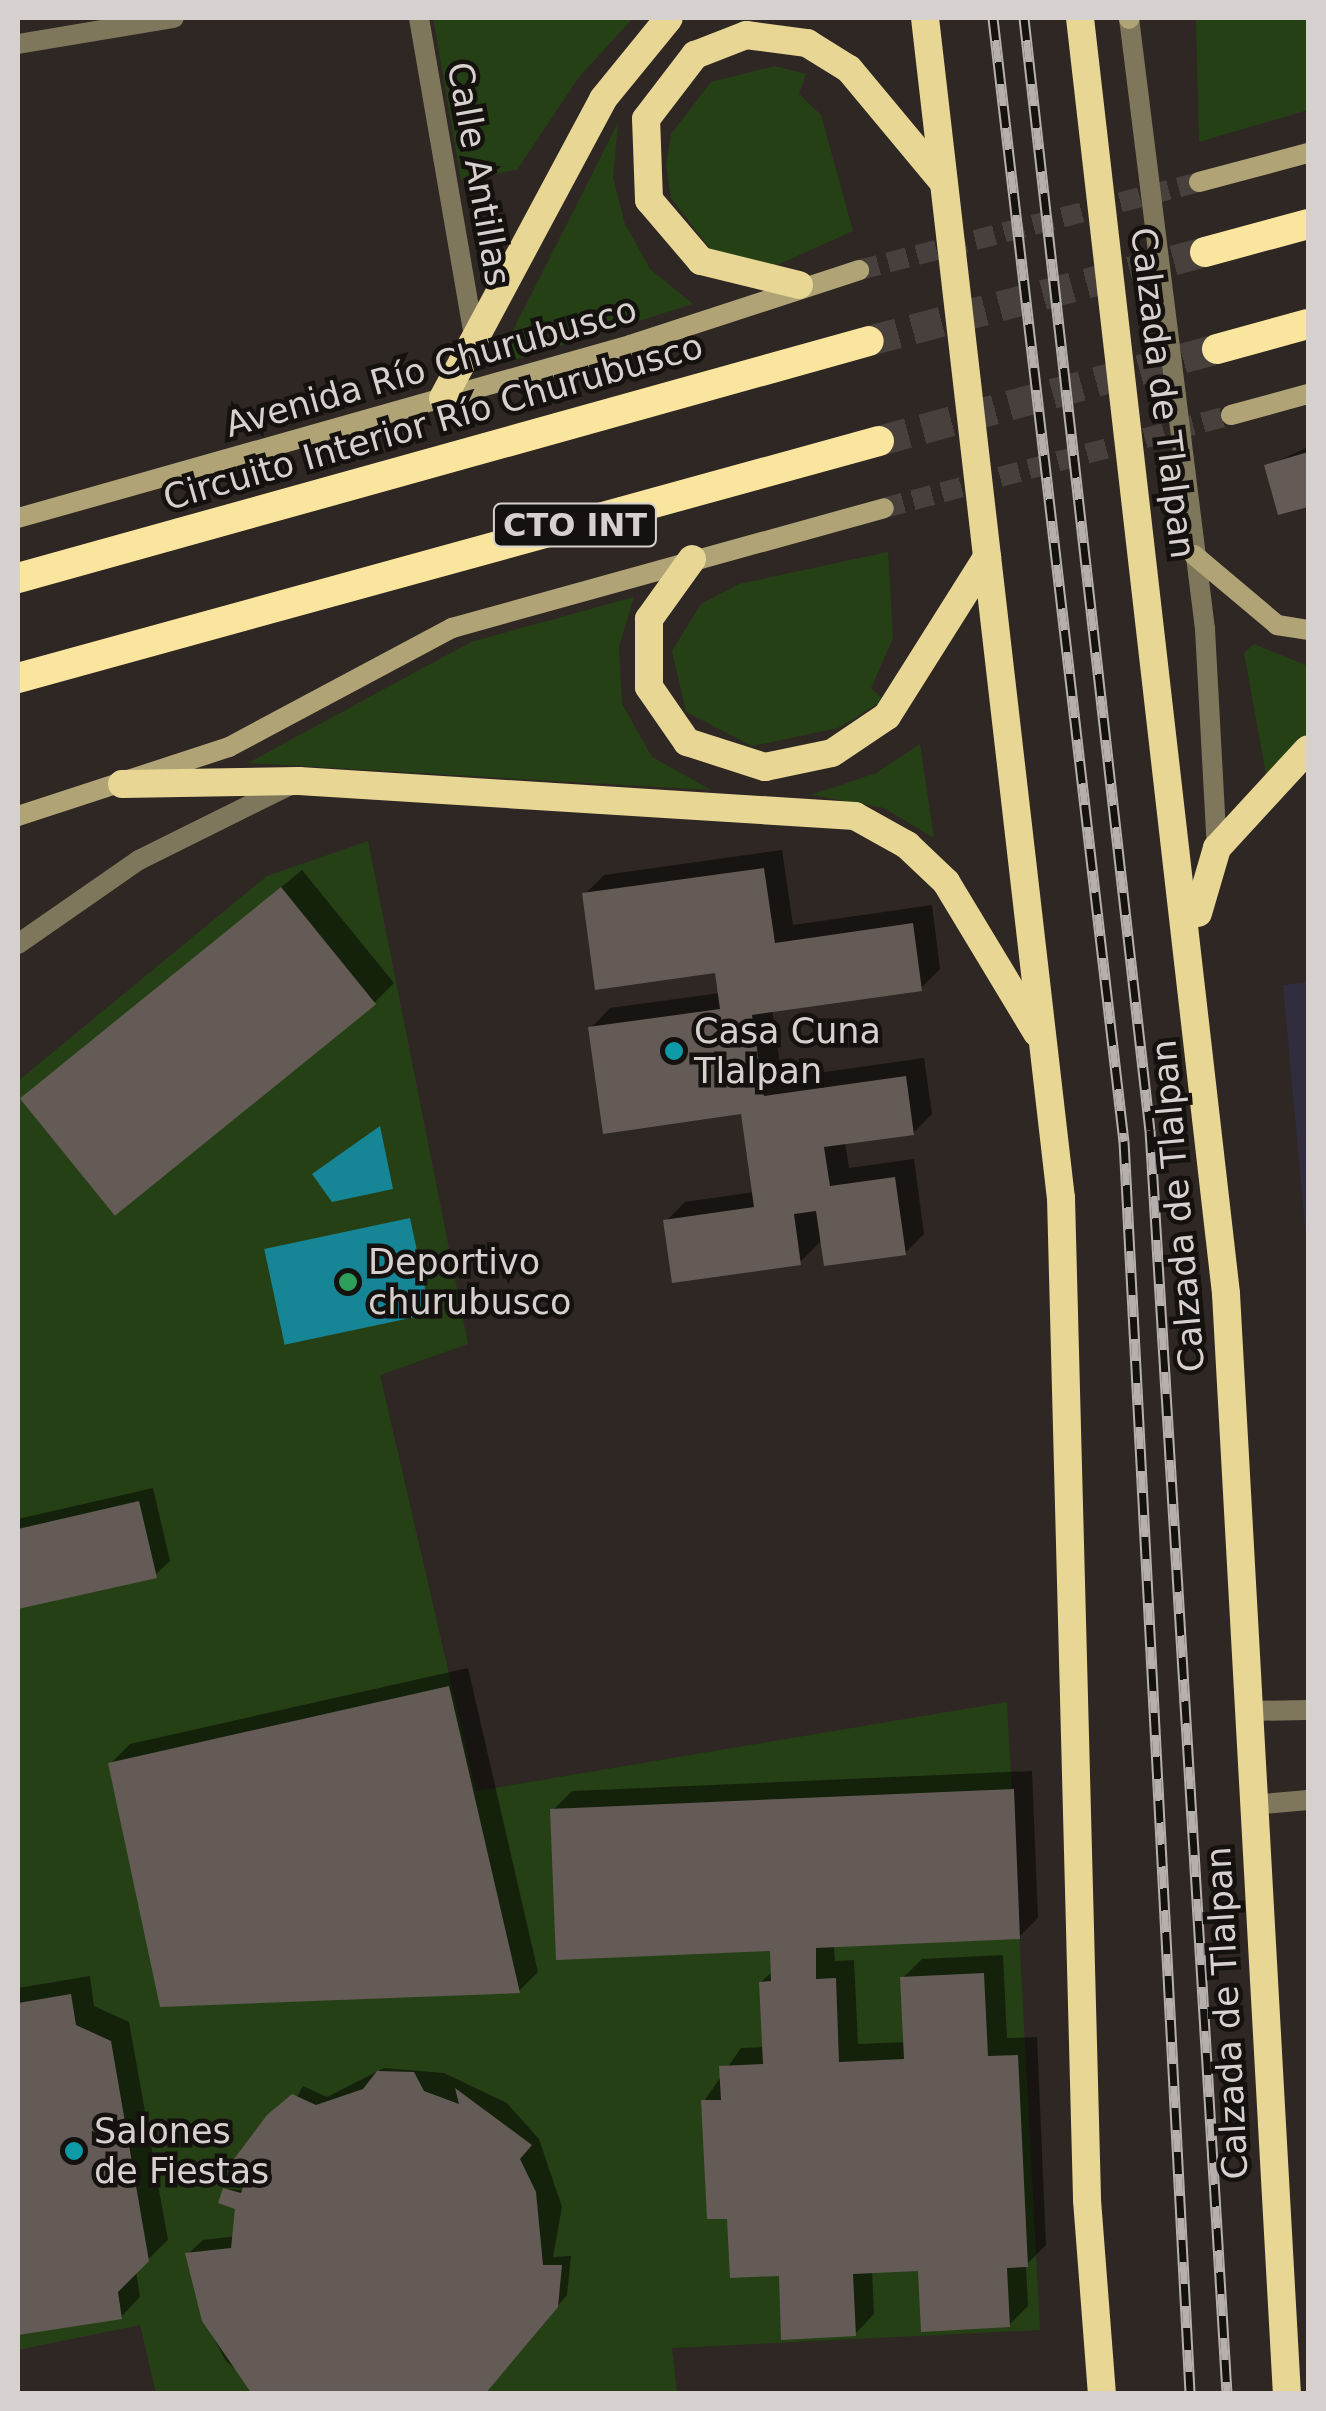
<!DOCTYPE html>
<html>
<head>
<meta charset="utf-8">
<style>
	body { margin:0 }
	#map { position:relative; width:1326px; height:2411px; overflow:hidden; background:#2e2723; font-family:"DejaVu Sans",sans-serif }
	div>[style] { position:absolute }
	.industrial>* { inset:0; background:#312d3e }
	.green>* { inset:0; background:#264016 }
	.water>* { inset:0; background:#168595; transform-origin:0 0 }
	.shadow>* { inset:0; background:#0007 }
	.building>* { inset:0; background:#645b56; transform-origin:0 0 }
	.secondary-tunnel>* { height:20px; margin-top:-10px; transform-origin:0; background:repeating-linear-gradient(90deg,#47403d 0 20px,transparent 0 30px) }
	.motorway-tunnel>* { height:30px; margin-top:-15px; transform-origin:0; background:repeating-linear-gradient(90deg,#47403d 0 30px,transparent 0 45px) }
	.service>* { height:20px; margin:-10px; padding:0 10px; transform-origin:10px; border-radius:10px; background:#7f775b }
	.minor>* { height:20px; margin:-10px; padding:0 10px; transform-origin:10px; border-radius:10px; background:#7f775b }
	.tertiary>* { height:20px; margin:-10px; padding:0 10px; transform-origin:10px; border-radius:10px; background:#7f775b }
	.secondary>* { height:20px; margin:-10px; padding:0 10px; transform-origin:10px; border-radius:10px; background:#b0a376 }
	.trunk>* { height:28px; margin:-14px; padding:0 14px; transform-origin:14px; border-radius:14px; background:#e8d694 }
	.motorway>* { height:30px; margin:-15px; padding:0 15px; transform-origin:15px; border-radius:15px; background:#f9e59d }
	.rail>* { height:11px; margin-top:-5.5px; transform-origin:0; background:repeating-linear-gradient(90deg,#14110f 0 22px,#b5b0ad 0 44px); box-sizing:border-box; border-block:2px solid #b5b0ad }
	.dots>* { width:28px; height:28px; translate:-50% -50%; box-sizing:border-box; border:5px solid #14110f; border-radius:50% }
	span { translate:-50% -50%; white-space:nowrap; text-align:center; line-height:1.15; -webkit-text-stroke:9px #14110f; paint-order:stroke }
	.shield-label span { padding:2px 8px; background:#14110f; border:2px solid; border-radius:8px; -webkit-text-stroke-width:0 }
	.shield-label { font-size:32px; color:#d6d1ce; font-weight:700 }
	.street-label { font-size:35px; color:#d6d1ce }
	.poi-label { font-size:35px; color:#d6d1ce }
	.left { translate:0 -50%; text-align:left }
	.frame { position:absolute; inset:0; border:20px solid #d6d1ce; pointer-events:none }
</style>
</head>
<body>
<div id="map">
	<div class="industrial">
		<div style="clip-path:polygon(1308px 982px,1308px 1260px,1283px 985px)"></div>
	</div>
	<div class="green">
		<div style="clip-path:polygon(433px 18px,633px 18px,579px 77px,517px 170px,461px 180px)"></div>
		<div style="clip-path:polygon(1196px 18px,1308px 18px,1308px 110px,1199px 142px)"></div>
		<div style="clip-path:polygon(774px 66px,806px 74px,799px 94px,821px 115px,853px 231px,775px 266px,711px 250px,671px 198px,666px 166px,671px 134px,711px 82px)"></div>
		<div style="clip-path:polygon(618px 123px,613px 178px,625px 224px,650px 269px,693px 304px,495px 366px)"></div>
		<div style="clip-path:polygon(888px 552px,893px 638px,871px 688px,884px 700px,838px 728px,752px 746px,686px 712px,672px 651px,701px 604px,739px 584px)"></div>
		<div style="clip-path:polygon(634px 597px,619px 647px,622px 704px,652px 757px,711px 790px,248px 763px,471px 642px)"></div>
		<div style="clip-path:polygon(1254px 644px,1308px 666px,1308px 734px,1266px 774px,1244px 653px)"></div>
		<div style="clip-path:polygon(920px 744px,934px 838px,884px 808px,811px 795px,876px 773px)"></div>
		<div style="clip-path:polygon(368px 841px,468px 1344px,380px 1375px,476px 1791px,1007px 1702px,1040px 2330px,672px 2348px,677px 2394px,156px 2393px,140px 2325px,18px 2350px,18px 1081px,267px 876px)"></div>
	</div>
	<div class="water">
		<div style="clip-path:polygon(380px 1126px,393px 1189px,332px 1202px,312px 1174px)"></div>
		<div style="left:410px;top:1218px;width:98px;height:149px;rotate:78deg"></div>
	</div>
	<div class="shadow">
		<div style="clip-path:polygon(1308px 447px,1308px 504px,1280px 512px,1267px 466px)"></div>
		<div style="clip-path:polygon(782px 850px,793px 925px,932px 905px,940px 969px,921px 988px,772px 1009px,782px 1078px,924px 1058px,932px 1114px,913px 1133px,845px 1142px,849px 1168px,914px 1159px,924px 1234px,905px 1253px,822px 1240px,800px 1262px,666px 1221px,685px 1202px,754px 1192px,743px 1111px,591px 1028px,610px 1008px,720px 993px,717px 970px,585px 894px,604px 875px)"></div>
		<div style="clip-path:polygon(302px 870px,394px 983px,375px 1002px,24px 1099px)"></div>
		<div style="clip-path:polygon(153px 1488px,170px 1561px,155px 1575px,18px 1607px,18px 1519px)"></div>
		<div style="clip-path:polygon(468px 1668px,538px 1972px,519px 1991px,111px 1763px,130px 1744px)"></div>
		<div style="clip-path:polygon(1032px 1771px,1038px 1918px,1019px 1937px,834px 1945px,835px 1961px,854px 1960px,858px 2044px,905px 2042px,903px 1978px,922px 1959px,1003px 1955px,1007px 2038px,1037px 2037px,1046px 2245px,1026px 2265px,1028px 2306px,1009px 2325px,921px 2268px,872px 2270px,874px 2314px,855px 2334px,729px 2216px,704px 2101px,741px 2048px,764px 2047px,761px 1982px,773px 1971px,772px 1948px,553px 1810px,572px 1791px)"></div>
		<div style="clip-path:polygon(90px 1976px,94px 2006px,129px 2022px,168px 2240px,136px 2271px,140px 2297px,121px 2317px,18px 2333px,18px 1988px)"></div>
		<div style="clip-path:polygon(384px 2068px,444px 2073px,507px 2103px,539px 2139px,562px 2207px,553px 2257px,571px 2256px,567px 2295px,482px 2394px,264px 2394px,226px 2361px,204px 2320px,188px 2254px,203px 2240px,238px 2236px,238px 2203px,226px 2189px,246px 2190px,303px 2086px,327px 2097px)"></div>
	</div>
	<div class="building">
		<div style="clip-path:polygon(1308px 452px,1308px 507px,1278px 515px,1264px 465px)"></div>
		<div style="clip-path:polygon(764px 868px,775px 943px,913px 923px,922px 991px,752px 1015px,764px 1096px,906px 1076px,914px 1135px,824px 1147px,830px 1186px,895px 1177px,906px 1255px,824px 1266px,816px 1211px,794px 1214px,801px 1265px,672px 1283px,663px 1220px,754px 1207px,741px 1114px,603px 1134px,588px 1027px,720px 1009px,715px 973px,595px 990px,582px 893px)"></div>
		<div style="left:281px;top:887px;width:151px;height:336px;rotate:51deg"></div>
		<div style="clip-path:polygon(139px 1501px,157px 1578px,18px 1609px,18px 1529px)"></div>
		<div style="clip-path:polygon(449px 1686px,520px 1993px,160px 2007px,108px 1763px)"></div>
		<div style="clip-path:polygon(1014px 1789px,1020px 1939px,816px 1948px,816px 1979px,836px 1978px,839px 2062px,904px 2059px,900px 1977px,984px 1973px,988px 2056px,1018px 2055px,1028px 2267px,1007px 2268px,1010px 2327px,921px 2332px,918px 2271px,853px 2274px,856px 2336px,781px 2340px,779px 2276px,730px 2278px,727px 2219px,707px 2219px,701px 2100px,721px 2100px,719px 2066px,763px 2064px,759px 1982px,771px 1981px,770px 1951px,556px 1960px,550px 1809px)"></div>
		<div style="clip-path:polygon(71px 1994px,76px 2025px,111px 2041px,149px 2261px,118px 2292px,122px 2319px,18px 2335px,18px 2003px)"></div>
		<div style="clip-path:polygon(377px 2071px,414px 2072px,424px 2091px,459px 2104px,455px 2088px,532px 2145px,520px 2159px,536px 2192px,543px 2265px,562px 2265px,558px 2307px,485px 2394px,252px 2394px,202px 2321px,185px 2253px,231px 2248px,235px 2209px,218px 2203px,223px 2188px,241px 2193px,246px 2177px,231px 2163px,267px 2115px,292px 2094px,316px 2105px,363px 2089px)"></div>
	</div>
	<div class="secondary-tunnel">
		<div style="left:859px;top:270px;width:351px;rotate:-14.5deg"></div>
		<div style="left:884px;top:508px;width:359px;rotate:-15deg"></div>
	</div>
	<div class="motorway-tunnel">
		<div style="left:869px;top:341px;width:348px;rotate:-14.8deg"></div>
		<div style="left:879px;top:441px;width:350px;rotate:-15.2deg"></div>
	</div>
	<div class="service">
		<div style="left:1129px;top:18px;width:616px;rotate:82.91deg"></div>
		<div style="left:1205px;top:629px;width:219px;rotate:86.9deg"></div>
	</div>
	<div class="minor">
		<div style="left:419px;top:18px;width:328px;rotate:80.2deg"></div>
		<div style="left:18px;top:44px;width:158px;rotate:-9.5deg"></div>
		<div style="left:1247px;top:1711px;width:61px;rotate:-0.9deg"></div>
		<div style="left:1252px;top:1805px;width:56px;rotate:-5.1deg"></div>
	</div>
	<div class="tertiary">
		<div style="left:18px;top:944px;width:147px;rotate:-34.8deg"></div>
		<div style="left:139px;top:860px;width:171px;rotate:-26.4deg"></div>
	</div>
	<div class="secondary">
		<div style="left:1129px;top:19px;width:1px;rotate:-45deg"></div>
		<div style="left:1199px;top:182px;width:113px;rotate:-14.9deg"></div>
		<div style="left:1231px;top:415px;width:80px;rotate:-15.3deg"></div>
		<div style="left:18px;top:518px;width:636px;rotate:-15.78deg"></div>
		<div style="left:630px;top:345px;width:241px;rotate:-18.1deg"></div>
		<div style="left:1194px;top:555px;width:109px;rotate:40.1deg"></div>
		<div style="left:1277px;top:625px;width:31px;rotate:9deg"></div>
		<div style="left:18px;top:816px;width:222px;rotate:-18.1deg"></div>
		<div style="left:229px;top:747px;width:253px;rotate:-28.1deg"></div>
		<div style="left:452px;top:628px;width:448px;rotate:-15.5deg"></div>
	</div>
	<div class="trunk">
		<div style="left:925px;top:18px;width:1188px;rotate:83.43deg"></div>
		<div style="left:1061px;top:1198px;width:1002px;rotate:88.51deg"></div>
		<div style="left:1087px;top:2200px;width:195px;rotate:85.6deg"></div>
		<div style="left:1080px;top:18px;width:1284px;rotate:83.47deg"></div>
		<div style="left:1226px;top:1294px;width:1102px;rotate:86.83deg"></div>
		<div style="left:799px;top:285px;width:101px;rotate:-166.2deg"></div>
		<div style="left:701px;top:261px;width:80px;rotate:-130.4deg"></div>
		<div style="left:649px;top:200px;width:81px;rotate:-92.1deg"></div>
		<div style="left:646px;top:119px;width:81px;rotate:-52.6deg"></div>
		<div style="left:695px;top:55px;width:55px;rotate:-21.4deg"></div>
		<div style="left:746px;top:35px;width:62px;rotate:7.5deg"></div>
		<div style="left:807px;top:43px;width:49px;rotate:31.8deg"></div>
		<div style="left:849px;top:69px;width:147px;rotate:50.2deg"></div>
		<div style="left:443px;top:398px;width:339px;rotate:-61.8deg"></div>
		<div style="left:603px;top:99px;width:104px;rotate:-50.8deg"></div>
		<div style="left:692px;top:559px;width:74px;rotate:125.6deg"></div>
		<div style="left:649px;top:619px;width:68px;rotate:90deg"></div>
		<div style="left:649px;top:687px;width:67px;rotate:55.4deg"></div>
		<div style="left:687px;top:742px;width:82px;rotate:17.8deg"></div>
		<div style="left:765px;top:767px;width:68px;rotate:-11.8deg"></div>
		<div style="left:832px;top:753px;width:66px;rotate:-33.9deg"></div>
		<div style="left:887px;top:716px;width:188px;rotate:-57.8deg"></div>
		<div style="left:122px;top:784px;width:177px;rotate:-1deg"></div>
		<div style="left:299px;top:781px;width:557px;rotate:3.6deg"></div>
		<div style="left:855px;top:816px;width:60px;rotate:29.1deg"></div>
		<div style="left:907px;top:845px;width:54px;rotate:43.5deg"></div>
		<div style="left:946px;top:882px;width:176px;rotate:58.9deg"></div>
		<div style="left:1198px;top:913px;width:68px;rotate:-73.7deg"></div>
		<div style="left:1217px;top:848px;width:134px;rotate:-47.4deg"></div>
	</div>
	<div class="motorway">
		<div style="left:1205px;top:252px;width:107px;rotate:-15.2deg"></div>
		<div style="left:1217px;top:349px;width:94px;rotate:-15.4deg"></div>
		<div style="left:18px;top:578px;width:883px;rotate:-15.56deg"></div>
		<div style="left:18px;top:678px;width:893px;rotate:-15.39deg"></div>
	</div>
	<div class="rail">
		<div style="left:993px;top:18px;width:1131px;rotate:83.35deg"></div>
		<div style="left:1124px;top:1141px;width:1255px;rotate:86.98deg"></div>
		<div style="left:1024px;top:18px;width:1119px;rotate:83.54deg"></div>
		<div style="left:1150px;top:1130px;width:1266px;rotate:86.51deg"></div>
	</div>
	<div class="dots">
		<div style="left:674px;top:1051px;background:#0f9aa8"></div>
		<div style="left:348px;top:1282px;background:#2e9e5b"></div>
		<div style="left:74px;top:2151px;background:#0f9aa8"></div>
	</div>
	<div class="shield-label">
		<span style="left:575px;top:525px">CTO INT</span>
	</div>
	<div class="street-label">
		<span style="left:479px;top:174px;rotate:80deg">Calle Antillas</span>
		<span style="left:431px;top:367px;rotate:-16deg">Avenida Río Churubusco</span>
		<span style="left:1163px;top:393px;rotate:83deg">Calzada de Tlalpan</span>
		<span style="left:433px;top:422px;rotate:-16deg">Circuito Interior Río Churubusco</span>
		<span style="left:1178px;top:1206px;rotate:-95deg">Calzada de Tlalpan</span>
		<span style="left:1227px;top:2013px;rotate:-93deg">Calzada de Tlalpan</span>
	</div>
	<div class="poi-label">
		<span class="left" style="left:694px;top:1051px">Casa Cuna<br>Tlalpan</span>
		<span class="left" style="left:368px;top:1282px">Deportivo<br>churubusco</span>
		<span class="left" style="left:94px;top:2151px">Salones<br>de Fiestas</span>
	</div>
	<div class="frame"></div>
</div>
</body>
</html>
